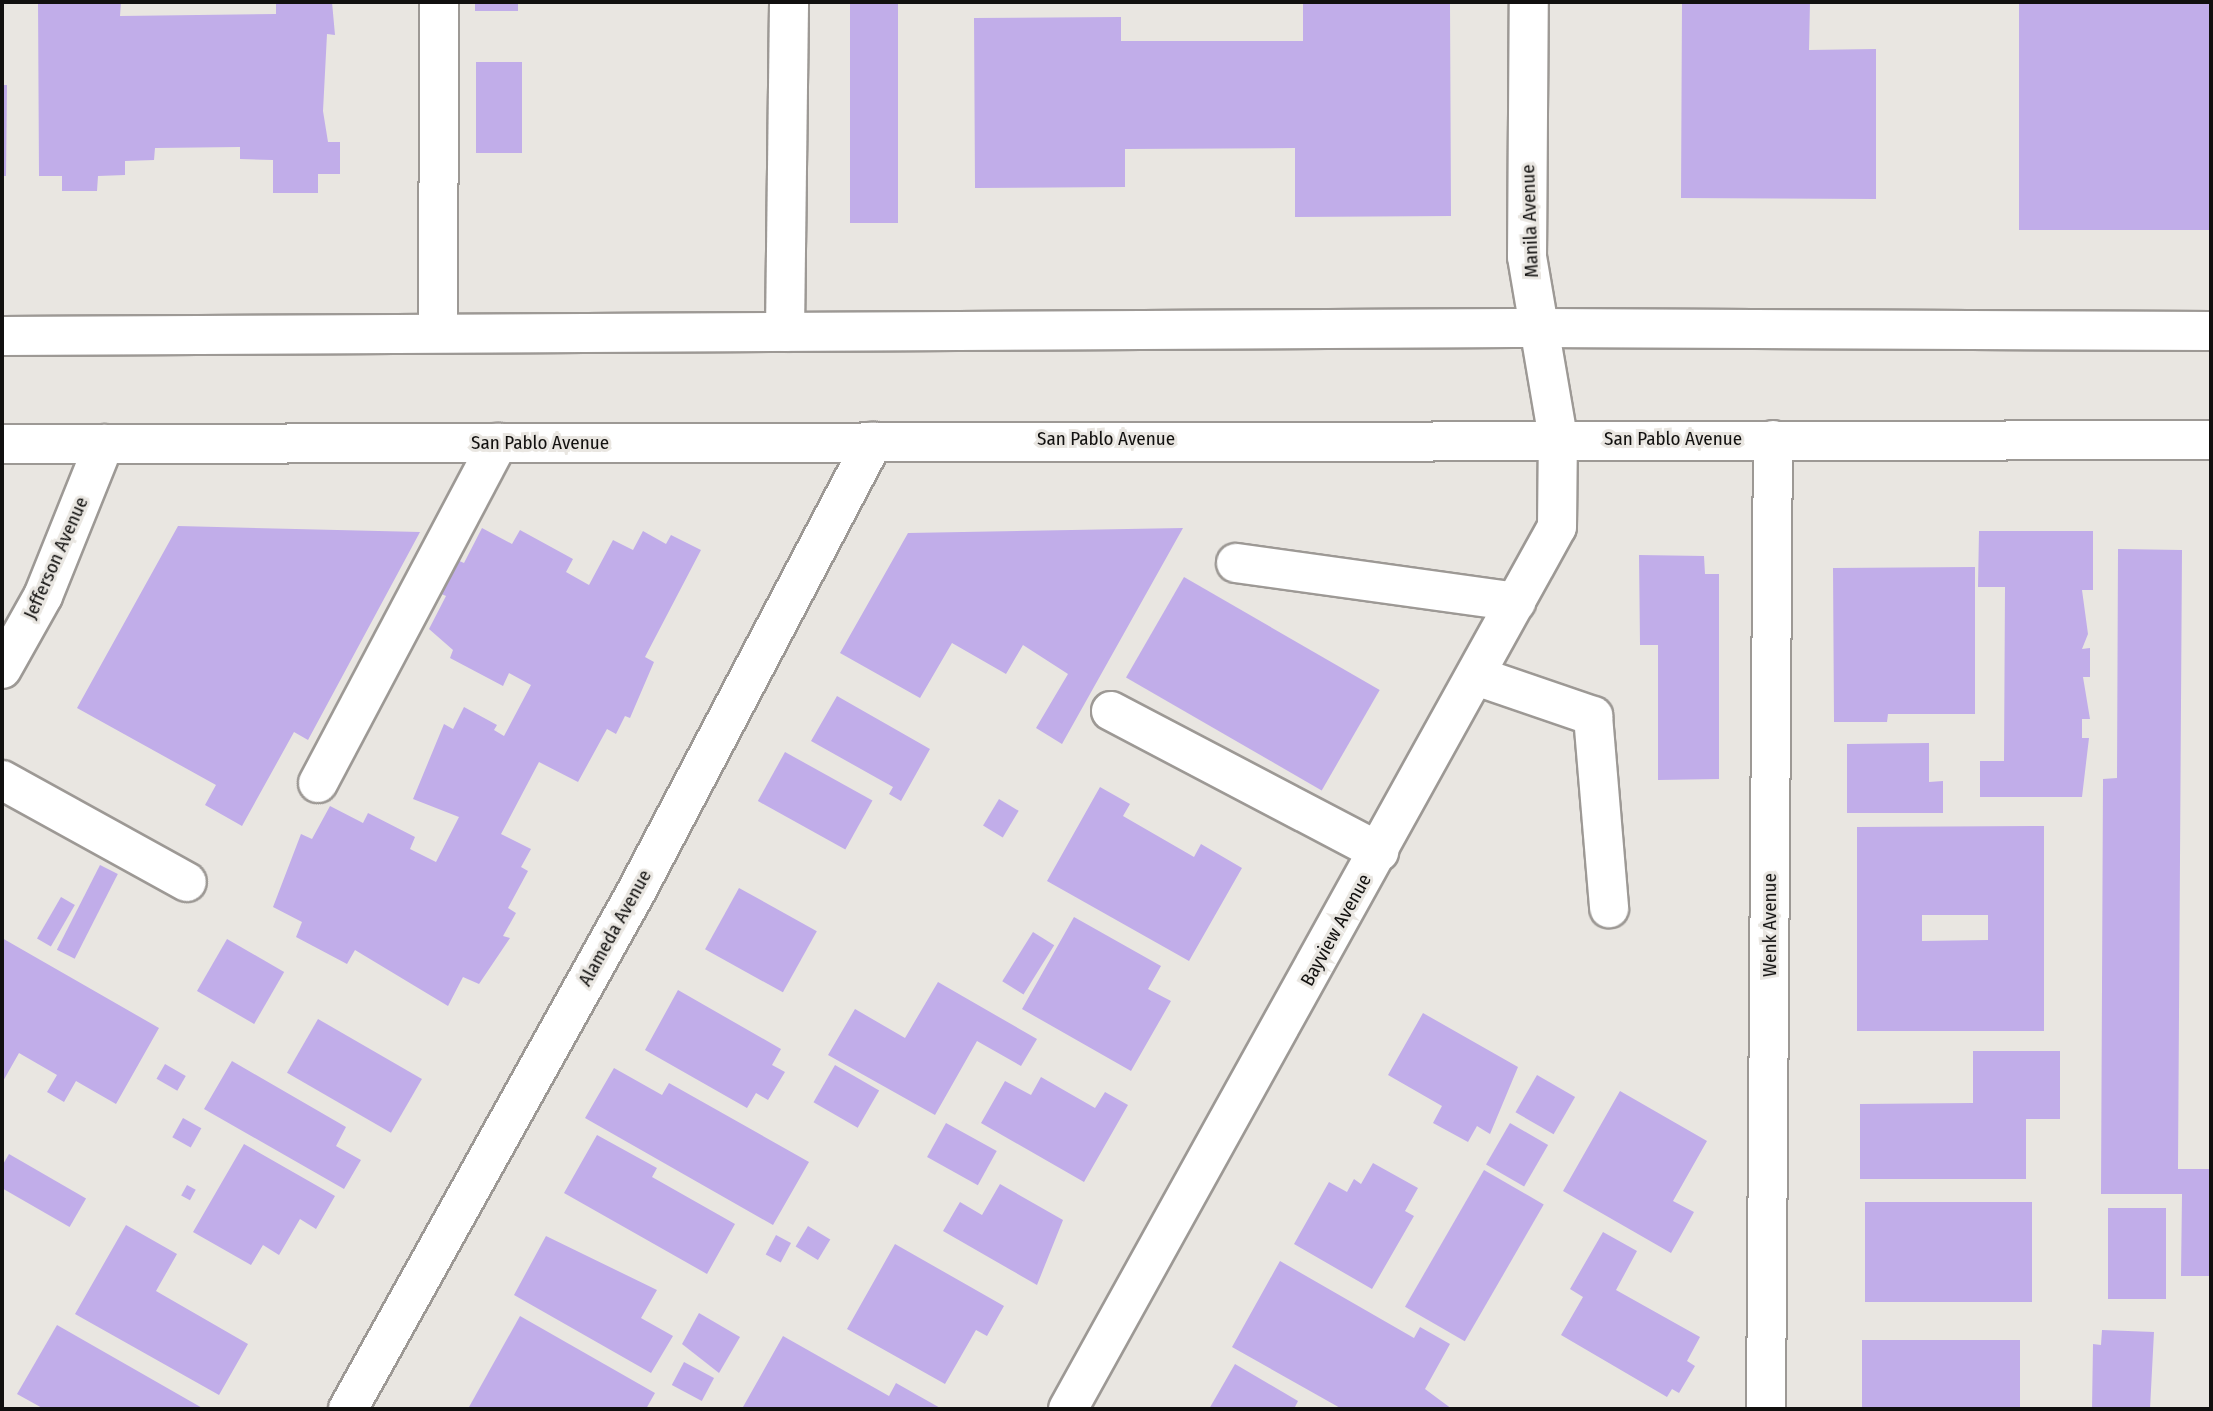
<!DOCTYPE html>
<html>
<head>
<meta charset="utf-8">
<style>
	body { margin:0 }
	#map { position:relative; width:2213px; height:1411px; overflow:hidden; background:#e9e6e1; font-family:"Fira Sans Condensed",sans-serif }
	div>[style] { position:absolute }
	.building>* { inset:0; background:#c1ade9; transform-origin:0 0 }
	.roads { filter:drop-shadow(2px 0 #9d9995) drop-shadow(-2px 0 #9d9995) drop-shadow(0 2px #9d9995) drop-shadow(0 -2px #9d9995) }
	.minor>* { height:38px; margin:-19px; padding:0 19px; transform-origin:19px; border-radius:19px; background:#fff }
	.major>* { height:38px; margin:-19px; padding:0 19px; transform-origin:19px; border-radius:19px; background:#fff }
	span { translate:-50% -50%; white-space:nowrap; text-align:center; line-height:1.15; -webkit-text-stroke:6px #e9e6e1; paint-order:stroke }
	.street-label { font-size:19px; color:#11100f }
	.frame { position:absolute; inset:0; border:4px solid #11100f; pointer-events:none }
</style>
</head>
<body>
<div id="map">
	<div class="building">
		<div style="clip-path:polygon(38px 2px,121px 2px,120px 16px,276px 14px,276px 2px,332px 2px,335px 35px,327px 34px,323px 111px,328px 142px,340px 142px,340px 174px,318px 174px,318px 193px,273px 193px,273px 160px,240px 159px,240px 147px,155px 148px,154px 160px,125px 161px,125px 175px,98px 176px,97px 191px,62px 191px,62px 176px,39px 176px)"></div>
		<div style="left:475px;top:2px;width:43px;height:9px"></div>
		<div style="left:850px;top:2px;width:48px;height:221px"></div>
		<div style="clip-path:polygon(1303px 2px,1450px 2px,1451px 216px,1295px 217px,1295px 148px,1125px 149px,1125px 187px,975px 188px,974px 18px,1121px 17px,1121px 41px,1303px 41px)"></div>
		<div style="clip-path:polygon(1682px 2px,1810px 2px,1809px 50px,1876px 49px,1876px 199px,1681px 198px)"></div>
		<div style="left:2019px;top:2px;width:192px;height:228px"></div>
		<div style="left:476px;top:62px;width:46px;height:91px"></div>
		<div style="clip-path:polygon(2px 85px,7px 85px,6px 176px,2px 176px)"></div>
		<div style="clip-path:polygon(178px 526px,420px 532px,308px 740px,294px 732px,242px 826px,205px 805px,216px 785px,77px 708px)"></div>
		<div style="clip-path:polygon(482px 528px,512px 544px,520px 530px,573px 559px,566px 572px,589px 585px,613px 540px,633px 550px,643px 531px,666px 544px,671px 535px,701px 550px,645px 657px,654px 662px,630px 718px,625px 716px,616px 734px,607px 729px,578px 782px,539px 762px,501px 834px,531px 849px,521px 867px,528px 871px,508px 908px,516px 913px,503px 936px,510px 938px,479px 984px,463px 977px,448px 1006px,355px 950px,347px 964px,296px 937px,302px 922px,273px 907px,301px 834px,312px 839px,330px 806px,363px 823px,368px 813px,415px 837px,410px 849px,436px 862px,459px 817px,413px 799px,444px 724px,453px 729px,464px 707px,497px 725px,494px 730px,504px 736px,531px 685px,509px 673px,503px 686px,450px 658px,453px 650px,429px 629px,446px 596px,437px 592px,455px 559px,464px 563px)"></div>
		<div style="clip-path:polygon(1183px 528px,1062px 744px,1036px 728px,1068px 674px,1023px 645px,1006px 674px,952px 643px,920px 698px,840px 653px,908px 533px)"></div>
		<div style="clip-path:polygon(1979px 531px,2093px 531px,2093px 590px,2082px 590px,2088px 634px,2082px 649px,2090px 648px,2090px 677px,2083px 677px,2090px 719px,2082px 719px,2082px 738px,2089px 738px,2082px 797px,1980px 797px,1980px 761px,2004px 761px,2005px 587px,1978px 587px)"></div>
		<div style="clip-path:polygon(2118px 549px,2182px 550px,2178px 1169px,2211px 1169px,2211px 1276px,2181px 1276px,2182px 1194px,2101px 1194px,2103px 779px,2117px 778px)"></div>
		<div style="clip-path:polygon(1639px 555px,1704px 556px,1705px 574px,1719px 574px,1719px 779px,1658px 780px,1658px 645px,1640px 645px)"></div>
		<div style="clip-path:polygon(1975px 567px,1975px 714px,1888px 714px,1887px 722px,1834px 722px,1833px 568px)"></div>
		<div style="left:1184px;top:577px;width:226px;height:116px;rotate:30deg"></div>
		<div style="clip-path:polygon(837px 696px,930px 749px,901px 801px,889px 794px,893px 787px,811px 741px)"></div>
		<div style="clip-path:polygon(1929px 743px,1929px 782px,1943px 781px,1943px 813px,1847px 813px,1847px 744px)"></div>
		<div style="left:785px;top:752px;width:100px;height:56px;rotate:29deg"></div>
		<div style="clip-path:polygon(1100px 787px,1130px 804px,1123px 816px,1194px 857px,1201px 844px,1242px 868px,1189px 961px,1047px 881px)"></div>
		<div style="left:999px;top:799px;width:23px;height:31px;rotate:31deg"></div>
		<div style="clip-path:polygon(evenodd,2044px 826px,2044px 1031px,1857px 1031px,1857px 827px,2044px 826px,1922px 915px,1988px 915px,1988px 940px,1922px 941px,1922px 915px)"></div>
		<div style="left:100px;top:865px;width:20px;height:95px;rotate:27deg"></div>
		<div style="left:739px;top:888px;width:89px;height:70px;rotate:29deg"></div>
		<div style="left:61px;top:897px;width:16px;height:48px;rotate:30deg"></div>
		<div style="clip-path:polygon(1074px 917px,1161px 966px,1148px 989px,1171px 1001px,1131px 1071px,1022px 1009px)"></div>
		<div style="left:1033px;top:932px;width:25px;height:58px;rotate:32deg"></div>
		<div style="clip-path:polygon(2px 938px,159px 1028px,116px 1104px,76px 1081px,64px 1102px,47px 1092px,57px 1075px,19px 1053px,2px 1083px)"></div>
		<div style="left:227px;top:939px;width:66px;height:60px;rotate:30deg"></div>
		<div style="clip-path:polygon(938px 982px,1037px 1039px,1021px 1066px,977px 1041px,935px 1115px,828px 1055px,855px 1009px,905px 1038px)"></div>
		<div style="clip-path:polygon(678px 990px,781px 1049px,772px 1065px,785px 1072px,768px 1100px,756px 1093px,747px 1108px,645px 1050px)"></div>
		<div style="clip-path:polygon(1423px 1013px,1518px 1067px,1490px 1134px,1477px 1126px,1468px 1142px,1433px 1123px,1442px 1106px,1388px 1075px)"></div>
		<div style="left:318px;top:1019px;width:120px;height:62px;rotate:30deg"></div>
		<div style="clip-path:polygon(1973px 1051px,2060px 1051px,2060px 1119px,2026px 1119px,2026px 1179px,1860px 1179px,1860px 1104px,1973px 1103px)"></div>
		<div style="clip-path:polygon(232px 1061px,346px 1127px,336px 1146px,361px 1160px,344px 1189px,204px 1109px)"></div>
		<div style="left:165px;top:1064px;width:24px;height:17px;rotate:30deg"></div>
		<div style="left:835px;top:1065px;width:51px;height:43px;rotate:30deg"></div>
		<div style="clip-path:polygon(614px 1068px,662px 1095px,669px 1083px,809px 1162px,773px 1225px,585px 1118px)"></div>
		<div style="left:1537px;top:1075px;width:44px;height:43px;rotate:30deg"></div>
		<div style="clip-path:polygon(1041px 1077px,1095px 1108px,1105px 1092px,1128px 1105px,1084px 1182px,981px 1123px,1005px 1081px,1031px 1095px)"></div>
		<div style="clip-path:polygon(1620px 1091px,1707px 1141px,1673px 1201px,1694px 1212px,1671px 1253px,1563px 1191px)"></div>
		<div style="left:183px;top:1118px;width:21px;height:22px;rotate:29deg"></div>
		<div style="left:946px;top:1123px;width:58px;height:39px;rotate:29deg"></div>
		<div style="left:1510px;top:1123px;width:44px;height:48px;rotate:30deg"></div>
		<div style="clip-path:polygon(597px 1135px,657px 1168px,652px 1177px,735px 1224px,707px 1274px,564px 1193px)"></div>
		<div style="clip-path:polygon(244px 1144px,335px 1196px,316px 1229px,300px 1219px,279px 1255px,263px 1245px,251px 1265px,193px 1232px)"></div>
		<div style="left:9px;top:1154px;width:89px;height:33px;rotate:30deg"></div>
		<div style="clip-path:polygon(1373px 1163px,1418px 1188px,1405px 1211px,1414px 1216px,1372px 1289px,1294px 1244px,1329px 1182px,1347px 1192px,1354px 1179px,1361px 1184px)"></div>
		<div style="left:1484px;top:1170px;width:69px;height:158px;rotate:30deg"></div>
		<div style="clip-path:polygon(1000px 1184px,1063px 1220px,1037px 1285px,943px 1231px,960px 1202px,982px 1215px)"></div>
		<div style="left:187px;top:1185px;width:10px;height:12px;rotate:29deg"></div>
		<div style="left:2032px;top:1202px;width:100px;height:167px;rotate:90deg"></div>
		<div style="left:2108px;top:1208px;width:58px;height:91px"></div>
		<div style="clip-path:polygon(126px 1225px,177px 1254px,156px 1291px,248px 1344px,219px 1395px,75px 1314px)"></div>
		<div style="left:808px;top:1226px;width:26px;height:24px;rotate:31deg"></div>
		<div style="clip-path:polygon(1603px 1232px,1637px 1251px,1616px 1290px,1700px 1337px,1687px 1361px,1695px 1366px,1679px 1393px,1672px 1389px,1667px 1397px,1561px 1335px,1583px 1297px,1570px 1289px)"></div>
		<div style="left:776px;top:1235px;width:17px;height:22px;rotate:28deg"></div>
		<div style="clip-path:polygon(546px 1236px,657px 1290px,641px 1318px,673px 1336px,651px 1373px,514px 1295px)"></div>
		<div style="clip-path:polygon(895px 1244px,1004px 1306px,987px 1336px,976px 1330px,945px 1384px,847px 1329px)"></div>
		<div style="clip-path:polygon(1280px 1261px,1414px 1338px,1420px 1327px,1450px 1344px,1425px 1389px,1452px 1409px,1342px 1409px,1232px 1347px)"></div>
		<div style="clip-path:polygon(699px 1313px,740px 1337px,719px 1373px,682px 1344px)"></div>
		<div style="clip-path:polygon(520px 1316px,655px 1393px,646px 1409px,469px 1407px)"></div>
		<div style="clip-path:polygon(57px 1325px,204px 1409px,44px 1409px,17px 1394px)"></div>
		<div style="clip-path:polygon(2102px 1330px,2154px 1332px,2150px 1409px,2092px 1409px,2093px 1344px,2101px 1345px)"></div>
		<div style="clip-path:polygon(783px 1336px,889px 1396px,896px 1383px,942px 1409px,748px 1409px,743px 1407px)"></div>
		<div style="left:2020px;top:1340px;width:69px;height:158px;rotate:90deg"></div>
		<div style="left:684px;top:1362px;width:34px;height:26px;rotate:28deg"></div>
		<div style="clip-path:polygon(1235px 1364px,1298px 1401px,1294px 1409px,1209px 1409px)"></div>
	</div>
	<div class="roads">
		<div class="minor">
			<div style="left:785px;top:332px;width:330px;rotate:-89.3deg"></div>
			<div style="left:438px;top:333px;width:331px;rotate:-89.8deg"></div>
			<div style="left:1236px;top:563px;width:283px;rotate:7.9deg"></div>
			<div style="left:2px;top:669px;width:84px;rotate:-60.7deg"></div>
			<div style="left:43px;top:596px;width:164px;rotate:-68.1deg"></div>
			<div style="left:1476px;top:676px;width:124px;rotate:18.9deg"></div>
			<div style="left:1593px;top:716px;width:193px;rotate:85.2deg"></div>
			<div style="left:1111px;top:711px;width:303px;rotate:27.7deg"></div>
			<div style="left:2px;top:780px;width:211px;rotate:28.9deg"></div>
			<div style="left:318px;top:783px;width:385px;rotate:-62.1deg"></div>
			<div style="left:348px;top:1409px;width:592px;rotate:-60.88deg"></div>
			<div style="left:636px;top:892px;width:509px;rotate:-62.23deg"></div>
			<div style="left:1068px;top:1409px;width:1008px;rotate:-61deg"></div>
			<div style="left:1557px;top:527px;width:89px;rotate:-89.4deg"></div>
			<div style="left:1558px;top:438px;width:184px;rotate:-99.7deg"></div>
			<div style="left:1527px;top:257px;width:255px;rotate:-89.6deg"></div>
			<div style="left:1766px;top:1409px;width:969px;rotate:-89.59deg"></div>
		</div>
		<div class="major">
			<div style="left:2px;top:336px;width:1536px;rotate:-0.3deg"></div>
			<div style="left:1538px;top:328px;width:673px;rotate:0.26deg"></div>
			<div style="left:2px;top:444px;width:2209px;rotate:-0.1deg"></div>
		</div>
	</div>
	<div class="street-label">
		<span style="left:1530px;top:221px;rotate:-92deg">Manila Avenue</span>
		<span style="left:1106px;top:439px">San Pablo Avenue</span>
		<span style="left:1673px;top:439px">San Pablo Avenue</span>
		<span style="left:540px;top:443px">San Pablo Avenue</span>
		<span style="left:56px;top:558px;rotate:-66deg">Jefferson Avenue</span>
		<span style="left:1770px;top:925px;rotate:-90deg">Wenk Avenue</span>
		<span style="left:615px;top:928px;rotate:-61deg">Alameda Avenue</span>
		<span style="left:1336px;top:930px;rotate:-61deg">Bayview Avenue</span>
	</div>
	<div class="frame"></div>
</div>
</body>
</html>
